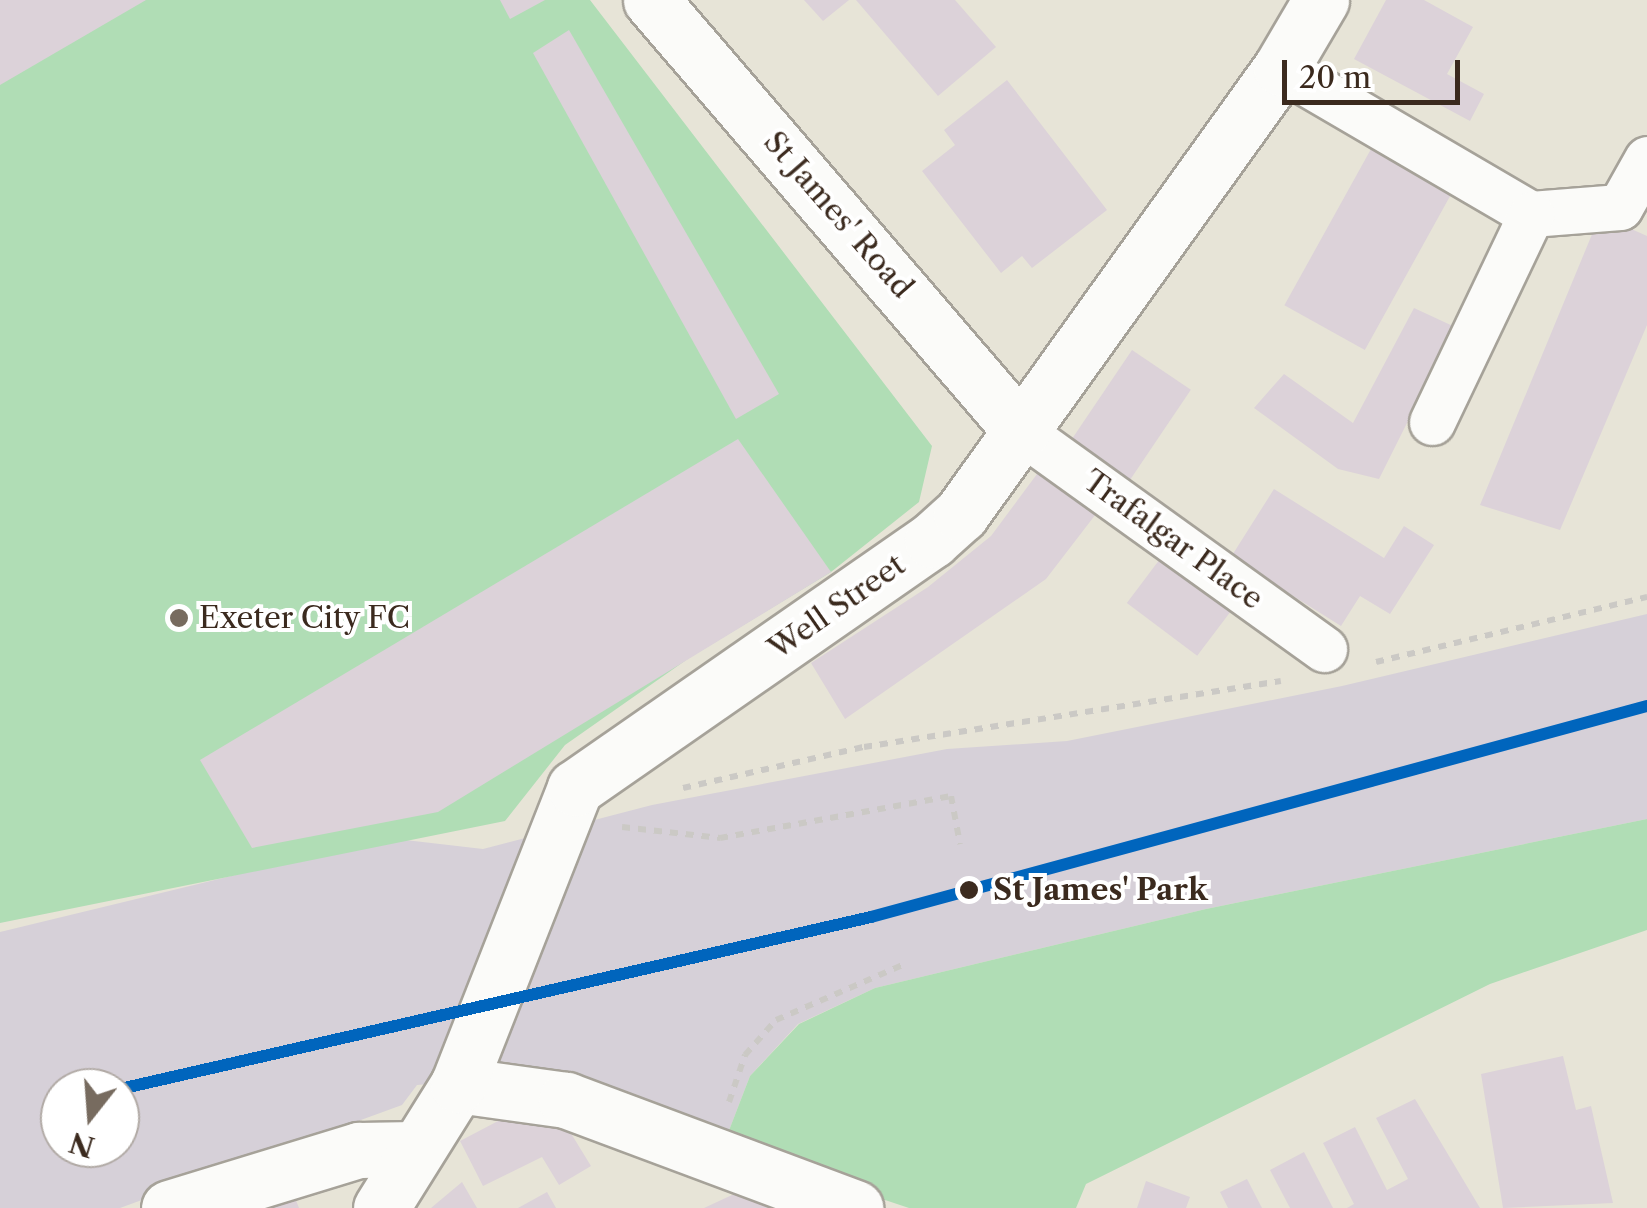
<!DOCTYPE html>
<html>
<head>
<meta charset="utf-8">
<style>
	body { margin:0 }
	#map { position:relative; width:1647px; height:1208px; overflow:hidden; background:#e7e4d7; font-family:"Libre Caslon Text",serif }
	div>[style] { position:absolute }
	.industrial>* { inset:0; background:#d6d0d8 }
	.green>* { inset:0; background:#b0ddb5 }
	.building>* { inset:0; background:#dcd2d9; transform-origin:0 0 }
	.path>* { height:6px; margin-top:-3px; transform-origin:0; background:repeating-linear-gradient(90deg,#cbc9c5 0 8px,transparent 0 16px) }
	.roads { filter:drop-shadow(2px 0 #a6a299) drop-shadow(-2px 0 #a6a299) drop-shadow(0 2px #a6a299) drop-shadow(0 -2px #a6a299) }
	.pedestrian>* { height:45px; margin:-22.5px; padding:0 22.5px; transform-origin:22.5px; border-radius:22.5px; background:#fbfbf9 }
	.minor>* { height:55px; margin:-27.5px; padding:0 27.5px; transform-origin:27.5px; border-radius:27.5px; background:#fbfbf9 }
	.rail-1>* { height:12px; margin:-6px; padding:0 6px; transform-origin:6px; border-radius:6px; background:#0065bd }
	.dots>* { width:28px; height:28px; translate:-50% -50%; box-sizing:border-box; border:5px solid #fff; border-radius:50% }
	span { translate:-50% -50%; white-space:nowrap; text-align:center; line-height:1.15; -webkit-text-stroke:8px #fff; paint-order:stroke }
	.street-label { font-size:30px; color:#3b2a1e }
	.poi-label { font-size:30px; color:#3b2a1e }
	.left { translate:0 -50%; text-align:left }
	.stop-label { font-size:30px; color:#3b2a1e; font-weight:700 }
	.north { position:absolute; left:40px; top:1068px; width:100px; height:100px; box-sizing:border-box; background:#fff; border:2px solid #b1aaa5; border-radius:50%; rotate:197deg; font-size:28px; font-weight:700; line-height:40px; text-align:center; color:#3b2a1e }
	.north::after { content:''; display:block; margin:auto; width:35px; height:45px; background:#776b5f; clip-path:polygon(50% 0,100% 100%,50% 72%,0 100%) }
	.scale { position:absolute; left:1282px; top:60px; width:178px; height:45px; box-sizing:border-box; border:5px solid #3b2a1e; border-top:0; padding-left:12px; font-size:30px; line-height:35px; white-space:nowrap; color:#3b2a1e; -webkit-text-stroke:8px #fff; paint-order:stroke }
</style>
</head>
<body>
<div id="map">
	<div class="industrial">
		<div style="clip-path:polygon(evenodd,1647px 614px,1647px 819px,1206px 909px,875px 988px,798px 1024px,750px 1076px,723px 1146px,538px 1075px,417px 1085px,402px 1105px,120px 1208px,0 1208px,0 932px,388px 838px,483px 849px,652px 805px,947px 749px,1067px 741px,1342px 686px,1647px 614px,60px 1088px,120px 1088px,120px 1148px,60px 1148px,60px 1088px)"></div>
	</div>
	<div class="green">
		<div style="clip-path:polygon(0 0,590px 0,932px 446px,919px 502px,831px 572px,689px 658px,565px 745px,505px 821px,0 923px)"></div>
		<div style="clip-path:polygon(1647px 819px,1647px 930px,1490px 984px,1086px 1184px,1076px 1208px,909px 1208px,723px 1146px,750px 1076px,799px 1024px,875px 988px,1206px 909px)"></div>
	</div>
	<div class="building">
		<div style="clip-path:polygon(0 0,146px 0,0 85px)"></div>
		<div style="clip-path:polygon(500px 0,545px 0,510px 19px)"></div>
		<div style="clip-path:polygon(804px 0,849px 0,823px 21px)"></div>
		<div style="clip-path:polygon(856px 0,955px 0,996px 47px,938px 96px)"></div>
		<div style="clip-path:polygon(1386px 0,1424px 0,1473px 27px,1447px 74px,1484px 94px,1470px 121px,1354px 59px)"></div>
		<div style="clip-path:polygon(569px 30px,779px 394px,736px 419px,533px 53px)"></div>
		<div style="clip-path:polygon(1007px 80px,1107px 210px,1032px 268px,1022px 256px,1001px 273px,922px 171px,955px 145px,944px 130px)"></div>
		<div style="left:1376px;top:140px;width:92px;height:189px;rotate:29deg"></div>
		<div style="clip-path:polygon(1600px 215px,1647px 236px,1647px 325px,1560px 530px,1480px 505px)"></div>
		<div style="clip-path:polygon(1414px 308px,1455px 327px,1379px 479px,1338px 469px,1254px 408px,1284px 374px,1353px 423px)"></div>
		<div style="left:1132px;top:350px;width:71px;height:121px;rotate:34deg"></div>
		<div style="clip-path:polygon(738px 439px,831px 572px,438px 812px,252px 848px,200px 760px)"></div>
		<div style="clip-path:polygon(1040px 470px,1099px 510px,1046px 579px,845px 719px,811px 663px,928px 587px,991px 536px)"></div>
		<div style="clip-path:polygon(1274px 489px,1384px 558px,1404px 526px,1434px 545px,1390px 614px,1360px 596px,1341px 626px,1231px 557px)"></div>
		<div style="left:1166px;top:551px;width:88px;height:65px;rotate:37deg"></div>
		<div style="clip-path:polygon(1563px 1056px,1576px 1110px,1591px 1106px,1613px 1203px,1503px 1208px,1481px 1074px)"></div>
		<div style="clip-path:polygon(1415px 1099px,1480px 1208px,1347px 1208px,1354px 1204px,1323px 1143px,1355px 1127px,1387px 1190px,1408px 1179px,1376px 1118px)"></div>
		<div style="clip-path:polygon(553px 1104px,591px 1166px,559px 1185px,542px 1157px,483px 1186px,460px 1141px,519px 1110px)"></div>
		<div style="clip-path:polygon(1304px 1152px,1333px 1208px,1290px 1208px,1270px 1170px)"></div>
		<div style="clip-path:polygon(1247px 1179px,1262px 1208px,1228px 1208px,1220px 1192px)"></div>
		<div style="clip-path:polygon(1146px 1181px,1190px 1197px,1186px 1208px,1137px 1208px)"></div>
		<div style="clip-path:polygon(462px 1182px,477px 1208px,431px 1208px)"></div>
		<div style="clip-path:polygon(758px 1183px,769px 1208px,704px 1208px)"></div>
		<div style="clip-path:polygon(547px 1192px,556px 1208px,518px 1208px)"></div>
		<div style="clip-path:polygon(294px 1195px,299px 1208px,264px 1208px)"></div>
	</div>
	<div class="path">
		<div style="left:1376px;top:662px;width:279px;rotate:-13.5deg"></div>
		<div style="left:683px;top:788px;width:186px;rotate:-12.8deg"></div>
		<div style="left:864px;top:747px;width:422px;rotate:-9deg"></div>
		<div style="left:622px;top:827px;width:99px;rotate:6.4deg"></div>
		<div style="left:720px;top:838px;width:235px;rotate:-10.3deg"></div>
		<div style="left:951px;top:796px;width:49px;rotate:79.4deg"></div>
		<div style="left:729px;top:1102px;width:50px;rotate:-71.2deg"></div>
		<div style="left:745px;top:1055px;width:47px;rotate:-48.5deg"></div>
		<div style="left:776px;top:1020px;width:143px;rotate:-23.5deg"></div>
	</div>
	<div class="roads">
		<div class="pedestrian">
			<div style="left:1281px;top:68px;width:290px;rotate:30.3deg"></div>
			<div style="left:1531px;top:214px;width:89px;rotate:-4.5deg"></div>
			<div style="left:1620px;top:207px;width:55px;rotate:-60.6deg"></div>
			<div style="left:1432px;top:422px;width:230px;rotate:-64.5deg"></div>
			<div style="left:1022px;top:432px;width:372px;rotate:35.7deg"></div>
		</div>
		<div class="minor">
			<div style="left:651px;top:0;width:569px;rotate:49.34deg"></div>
			<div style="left:458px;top:1085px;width:109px;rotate:7.9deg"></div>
			<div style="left:566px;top:1100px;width:309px;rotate:20.5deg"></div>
			<div style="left:169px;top:1208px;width:199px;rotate:-17deg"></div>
			<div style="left:359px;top:1150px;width:56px;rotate:-1deg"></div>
			<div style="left:381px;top:1208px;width:145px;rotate:-58deg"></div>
			<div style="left:458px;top:1085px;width:319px;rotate:-68.5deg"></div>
			<div style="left:575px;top:788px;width:435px;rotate:-34.8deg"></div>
			<div style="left:932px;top:540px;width:39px;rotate:-42deg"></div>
			<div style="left:961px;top:514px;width:549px;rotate:-54.34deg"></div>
			<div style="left:1281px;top:68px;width:79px;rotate:-59.5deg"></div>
		</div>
	</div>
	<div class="rail-1">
		<div style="left:120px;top:1089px;width:770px;rotate:-12.9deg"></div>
		<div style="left:871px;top:917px;width:804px;rotate:-15.21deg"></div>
	</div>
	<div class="dots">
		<div style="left:179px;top:618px;background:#776b5f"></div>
		<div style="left:969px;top:890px;background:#3b2a1e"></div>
	</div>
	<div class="street-label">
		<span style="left:838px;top:215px;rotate:49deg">St James' Road</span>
		<span style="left:1173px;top:540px;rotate:36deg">Trafalgar Place</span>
		<span style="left:837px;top:607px;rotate:-35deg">Well Street</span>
	</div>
	<div class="poi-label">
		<span class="left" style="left:199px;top:618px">Exeter City FC</span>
	</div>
	<div class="stop-label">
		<span class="left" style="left:993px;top:890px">St James' Park</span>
	</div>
	<div class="north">N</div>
	<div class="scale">20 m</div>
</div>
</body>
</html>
